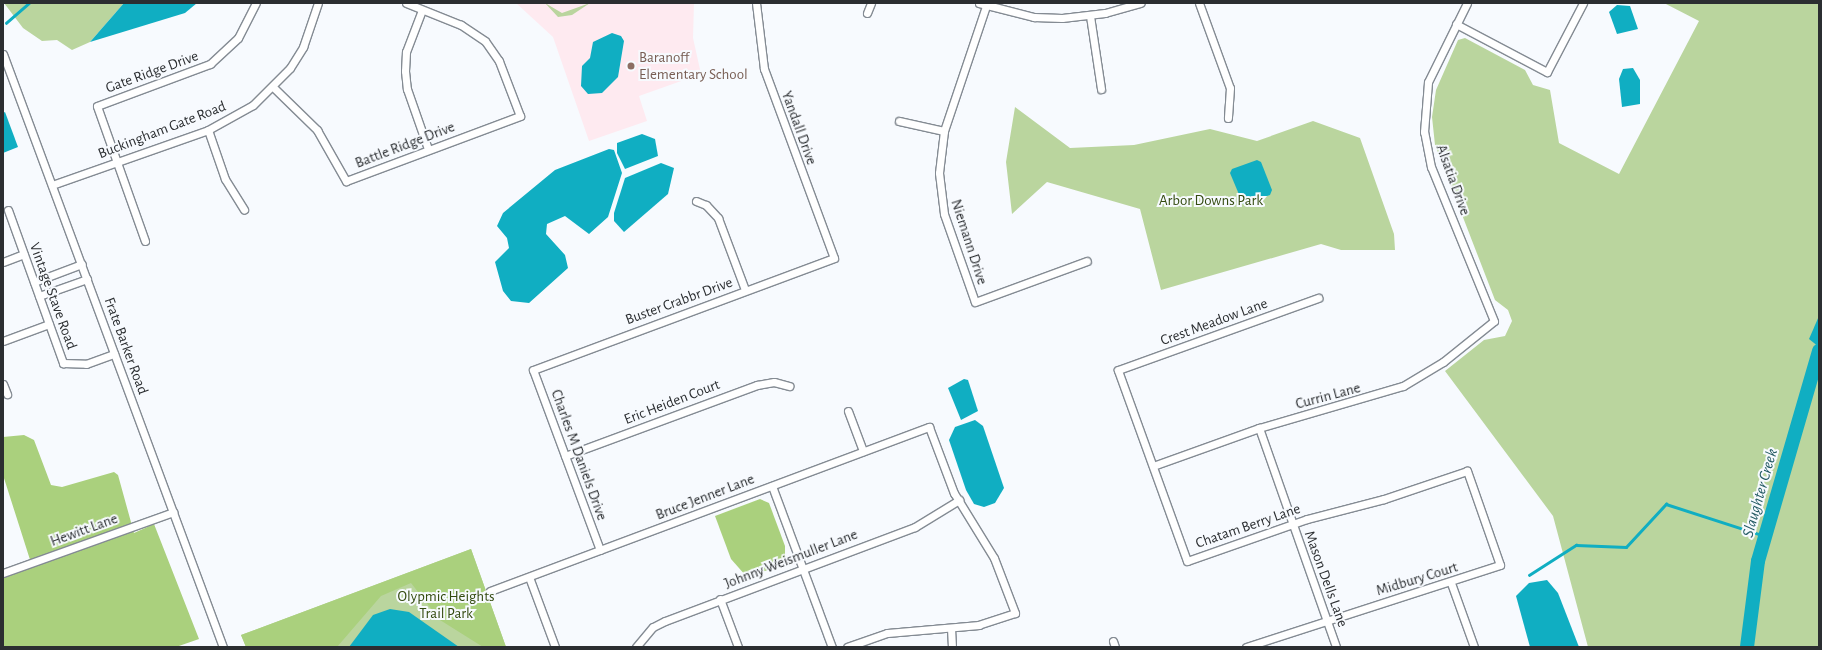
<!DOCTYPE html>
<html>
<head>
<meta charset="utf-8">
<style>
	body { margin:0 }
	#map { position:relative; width:1822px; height:650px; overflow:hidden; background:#f7fafe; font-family:"Alegreya Sans",sans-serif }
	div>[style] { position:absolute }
	.industrial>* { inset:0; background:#feeaf0 }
	.green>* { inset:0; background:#bad59e }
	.forest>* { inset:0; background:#aad07d }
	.water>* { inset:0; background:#10aec2 }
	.stream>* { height:2.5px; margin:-1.25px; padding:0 1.25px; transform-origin:1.25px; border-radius:1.25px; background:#10aec2 }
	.river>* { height:14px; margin:-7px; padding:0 7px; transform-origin:7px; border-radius:7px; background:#10aec2 }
	.roads { filter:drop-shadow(1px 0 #848b93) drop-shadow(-1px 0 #848b93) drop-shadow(0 1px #848b93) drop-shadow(0 -1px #848b93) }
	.minor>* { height:7px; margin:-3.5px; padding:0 3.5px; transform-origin:3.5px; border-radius:3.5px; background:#fff }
	.dots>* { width:11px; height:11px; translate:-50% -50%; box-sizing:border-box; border:2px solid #f7fafe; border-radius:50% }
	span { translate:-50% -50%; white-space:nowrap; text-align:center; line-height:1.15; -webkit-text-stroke:4px #f7fafe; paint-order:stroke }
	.education-label { font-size:15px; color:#785e54 }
	.left { translate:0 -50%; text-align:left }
	.street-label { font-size:15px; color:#2b2e31 }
	.park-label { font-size:15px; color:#334a0f }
	.water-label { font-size:16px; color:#225962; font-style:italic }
	.frame { position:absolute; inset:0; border:4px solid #2b2e31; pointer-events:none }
</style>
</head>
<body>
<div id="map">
	<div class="industrial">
		<div style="clip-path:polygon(516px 3px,694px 3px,693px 38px,701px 74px,639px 96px,647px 121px,589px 141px,553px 37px)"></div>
	</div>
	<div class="green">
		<div style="clip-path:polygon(4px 3px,124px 3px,90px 42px,72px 50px,57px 40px,42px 41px,23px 28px)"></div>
		<div style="clip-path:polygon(545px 3px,562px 13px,590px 3px,572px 15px,558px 17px)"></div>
		<div style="clip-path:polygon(1664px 3px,1819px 3px,1819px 647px,1588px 647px,1553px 516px,1445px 371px,1484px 340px,1505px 336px,1512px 321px,1508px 310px,1495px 300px,1435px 145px,1432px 117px,1436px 90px,1458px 40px,1465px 38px,1525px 70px,1533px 85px,1550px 90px,1559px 143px,1619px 174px,1699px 21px)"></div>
		<div style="clip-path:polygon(1015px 107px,1070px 148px,1134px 145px,1210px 129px,1257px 141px,1313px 121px,1360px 138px,1394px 234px,1395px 250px,1341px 250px,1321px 244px,1161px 290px,1140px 209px,1047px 182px,1012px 214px,1006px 162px)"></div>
		<div style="clip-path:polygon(471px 549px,506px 647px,246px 647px,241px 635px)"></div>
	</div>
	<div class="forest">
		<div style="clip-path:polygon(24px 435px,34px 440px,51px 485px,62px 487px,114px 472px,118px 475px,134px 533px,154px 524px,199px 639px,176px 647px,3px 647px,3px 577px,32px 566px,3px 475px,3px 437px)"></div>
		<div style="clip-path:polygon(760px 499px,769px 503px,785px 546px,785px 557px,772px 569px,746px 576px,731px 559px,715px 516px)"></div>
		<div style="clip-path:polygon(471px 549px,506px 647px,483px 647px,440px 620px,411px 583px,381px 596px,337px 647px,246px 647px,241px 635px)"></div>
	</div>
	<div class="water">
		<div style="clip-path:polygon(124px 3px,197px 3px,185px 13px,90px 42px)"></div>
		<div style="clip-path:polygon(1617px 5px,1630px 6px,1638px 29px,1617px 34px,1609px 12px)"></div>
		<div style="clip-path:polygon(612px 33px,621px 36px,624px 41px,618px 77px,602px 93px,588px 94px,581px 86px,582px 66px,590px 58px,593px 42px)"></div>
		<div style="clip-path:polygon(1633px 68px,1640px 80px,1640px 104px,1622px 107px,1619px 79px,1623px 69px)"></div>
		<div style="clip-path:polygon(5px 112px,18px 147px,3px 153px,3px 113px)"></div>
		<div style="clip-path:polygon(642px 134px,655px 139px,658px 156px,625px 169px,617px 153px,617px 143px)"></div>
		<div style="clip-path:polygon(609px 149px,614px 150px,622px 173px,608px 217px,589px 234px,565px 216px,547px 224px,546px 234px,565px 255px,568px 268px,529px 303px,511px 301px,503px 291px,495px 262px,509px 248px,507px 238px,497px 226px,503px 213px,555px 170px)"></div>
		<div style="clip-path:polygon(1257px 160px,1261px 162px,1272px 190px,1270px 195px,1243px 204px,1230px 173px,1232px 169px)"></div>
		<div style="clip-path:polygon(661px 163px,674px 168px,668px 194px,624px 232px,614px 221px,614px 213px,625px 178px)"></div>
		<div style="clip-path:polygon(1819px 316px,1819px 347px,1809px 339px)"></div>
		<div style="clip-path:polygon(964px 379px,968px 380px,978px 411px,961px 420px,948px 388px)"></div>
		<div style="clip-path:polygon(975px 420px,983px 426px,1004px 488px,995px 503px,984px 507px,974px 504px,966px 490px,949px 440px,955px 427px)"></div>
		<div style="clip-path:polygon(1547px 580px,1558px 593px,1579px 647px,1530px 647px,1516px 596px,1529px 583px)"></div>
		<div style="clip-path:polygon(390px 609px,409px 612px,459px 647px,349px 647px,373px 615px)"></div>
	</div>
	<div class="stream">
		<div style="left:6px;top:23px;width:30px;rotate:-41deg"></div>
		<div style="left:1529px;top:575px;width:56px;rotate:-32.6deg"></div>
		<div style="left:1576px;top:545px;width:50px;rotate:2.3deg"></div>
		<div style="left:1626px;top:547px;width:59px;rotate:-47.1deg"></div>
		<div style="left:1666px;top:504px;width:104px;rotate:17.9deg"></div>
	</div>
	<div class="river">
		<div style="left:1747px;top:647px;width:87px;rotate:-82.7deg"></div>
		<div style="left:1758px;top:561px;width:219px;rotate:-73.8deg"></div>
	</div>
	<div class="roads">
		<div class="minor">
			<div style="left:979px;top:3px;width:57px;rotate:14.3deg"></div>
			<div style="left:1034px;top:17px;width:28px;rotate:2deg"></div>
			<div style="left:1062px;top:18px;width:43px;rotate:-6.6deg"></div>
			<div style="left:1105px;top:13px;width:37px;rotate:-16deg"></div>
			<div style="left:1199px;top:3px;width:90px;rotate:70deg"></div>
			<div style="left:1230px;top:88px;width:30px;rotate:94deg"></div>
			<div style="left:986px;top:6px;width:132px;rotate:108.6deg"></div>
			<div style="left:944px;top:131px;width:42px;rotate:96.8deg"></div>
			<div style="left:939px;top:173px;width:41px;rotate:83deg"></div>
			<div style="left:944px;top:214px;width:93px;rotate:70.6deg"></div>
			<div style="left:975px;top:302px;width:119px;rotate:-20.1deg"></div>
			<div style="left:422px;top:10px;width:45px;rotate:110.9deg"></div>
			<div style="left:406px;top:52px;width:19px;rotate:93deg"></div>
			<div style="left:405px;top:71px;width:18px;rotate:84deg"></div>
			<div style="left:407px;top:89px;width:64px;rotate:70.7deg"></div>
			<div style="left:867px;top:13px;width:11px;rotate:-68deg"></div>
			<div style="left:1090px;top:16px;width:74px;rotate:81.4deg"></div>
			<div style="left:1456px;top:24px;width:103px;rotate:27.8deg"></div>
			<div style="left:1547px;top:72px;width:78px;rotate:-62.4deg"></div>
			<div style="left:3px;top:54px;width:632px;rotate:69.65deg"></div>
			<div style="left:273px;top:87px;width:62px;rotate:44.3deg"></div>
			<div style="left:317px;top:130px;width:59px;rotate:60.4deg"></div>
			<div style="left:346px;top:181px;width:186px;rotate:-20.5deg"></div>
			<div style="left:520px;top:116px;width:59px;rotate:-110.9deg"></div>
			<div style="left:499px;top:61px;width:24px;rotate:-125deg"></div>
			<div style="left:485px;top:41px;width:29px;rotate:-146deg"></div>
			<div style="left:461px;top:25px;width:59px;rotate:-158.2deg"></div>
			<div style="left:899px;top:121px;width:46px;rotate:12.5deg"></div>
			<div style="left:208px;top:130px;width:52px;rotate:70.9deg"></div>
			<div style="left:225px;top:179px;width:36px;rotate:58deg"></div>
			<div style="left:52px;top:185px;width:165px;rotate:-19.4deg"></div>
			<div style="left:208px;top:130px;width:51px;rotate:-29.1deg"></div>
			<div style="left:253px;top:105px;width:52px;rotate:-45deg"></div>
			<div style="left:290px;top:68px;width:25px;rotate:-58deg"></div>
			<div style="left:303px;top:47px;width:46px;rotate:-71.2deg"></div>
			<div style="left:696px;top:201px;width:11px;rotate:22deg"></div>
			<div style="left:706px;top:205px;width:18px;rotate:47deg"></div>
			<div style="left:718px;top:218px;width:77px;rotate:69.4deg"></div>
			<div style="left:8px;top:210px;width:163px;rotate:70.2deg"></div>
			<div style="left:63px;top:363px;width:23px;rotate:2deg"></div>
			<div style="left:86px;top:364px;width:30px;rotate:-20deg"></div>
			<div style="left:145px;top:241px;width:143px;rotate:-109.6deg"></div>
			<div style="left:97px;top:106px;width:121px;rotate:-20.4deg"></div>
			<div style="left:210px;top:64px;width:38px;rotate:-43deg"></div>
			<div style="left:238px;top:38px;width:39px;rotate:-63deg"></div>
			<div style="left:3px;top:262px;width:22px;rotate:-21deg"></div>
			<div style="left:34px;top:282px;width:51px;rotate:-20.6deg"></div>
			<div style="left:39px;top:296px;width:51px;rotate:-19.5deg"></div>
			<div style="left:3px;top:341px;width:49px;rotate:-20.3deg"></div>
			<div style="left:3px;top:384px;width:11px;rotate:68deg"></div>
			<div style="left:848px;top:411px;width:43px;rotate:69.4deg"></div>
			<div style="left:1259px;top:428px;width:232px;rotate:70.6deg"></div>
			<div style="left:565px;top:456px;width:205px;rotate:-20.3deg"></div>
			<div style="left:757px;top:385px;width:17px;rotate:-10deg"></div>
			<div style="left:774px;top:382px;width:16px;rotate:15deg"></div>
			<div style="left:1153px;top:466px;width:113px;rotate:-19.7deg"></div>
			<div style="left:1259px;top:428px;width:150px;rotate:-16.3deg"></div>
			<div style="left:1403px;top:386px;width:47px;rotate:-31deg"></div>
			<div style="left:1443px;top:362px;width:65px;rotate:-38.8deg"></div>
			<div style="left:1494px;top:321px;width:166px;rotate:-112.2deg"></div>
			<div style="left:1431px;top:167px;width:36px;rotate:-101deg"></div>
			<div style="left:1424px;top:132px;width:50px;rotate:-85.4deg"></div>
			<div style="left:1428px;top:82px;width:88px;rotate:-63.7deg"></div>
			<div style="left:772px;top:486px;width:172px;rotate:69.6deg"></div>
			<div style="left:600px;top:550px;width:192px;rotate:-110.4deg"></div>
			<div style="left:533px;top:370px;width:321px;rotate:-20.4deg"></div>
			<div style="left:834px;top:258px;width:202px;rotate:-110.3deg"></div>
			<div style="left:764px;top:69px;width:66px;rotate:-96.9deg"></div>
			<div style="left:3px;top:573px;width:181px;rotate:-19.7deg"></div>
			<div style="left:529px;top:577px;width:75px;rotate:69.6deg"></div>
			<div style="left:1451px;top:583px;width:68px;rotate:70.2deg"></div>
			<div style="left:490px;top:591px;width:469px;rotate:-20.5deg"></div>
			<div style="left:929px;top:427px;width:71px;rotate:69.3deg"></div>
			<div style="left:954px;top:493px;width:76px;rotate:58.4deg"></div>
			<div style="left:994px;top:558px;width:59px;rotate:69.1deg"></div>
			<div style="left:1015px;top:613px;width:38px;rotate:162deg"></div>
			<div style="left:979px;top:625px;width:92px;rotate:175deg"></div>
			<div style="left:887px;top:633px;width:42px;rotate:160.7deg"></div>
			<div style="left:720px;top:599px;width:51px;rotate:69.4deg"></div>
			<div style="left:951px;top:628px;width:19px;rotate:87deg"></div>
			<div style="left:1113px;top:641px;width:6px;rotate:72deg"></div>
			<div style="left:636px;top:647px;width:26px;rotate:-50deg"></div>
			<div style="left:653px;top:627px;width:13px;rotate:-27deg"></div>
			<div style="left:665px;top:621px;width:267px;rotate:-20.6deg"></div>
			<div style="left:915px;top:527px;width:52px;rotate:-31.5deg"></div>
			<div style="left:1246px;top:647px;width:267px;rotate:-17.9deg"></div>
			<div style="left:1500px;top:565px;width:100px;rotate:-109.3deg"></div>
			<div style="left:1467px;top:471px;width:88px;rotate:161.4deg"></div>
			<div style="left:1384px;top:499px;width:80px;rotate:165.4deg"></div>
			<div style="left:1307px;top:519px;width:127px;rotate:160.7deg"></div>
			<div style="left:1187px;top:561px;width:203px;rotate:-109.9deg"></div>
			<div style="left:1118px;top:370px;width:213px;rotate:-19.8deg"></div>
		</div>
	</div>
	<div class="dots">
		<div style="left:631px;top:66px;background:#8d6e63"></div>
	</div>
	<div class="education-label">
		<span class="left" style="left:639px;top:66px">Baranoff<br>Elementary School</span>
	</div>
	<div class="street-label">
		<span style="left:152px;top:72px;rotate:-20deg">Gate Ridge Drive</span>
		<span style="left:799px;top:128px;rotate:70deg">Yandall Drive</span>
		<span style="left:162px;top:130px;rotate:-21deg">Buckingham Gate Road</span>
		<span style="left:405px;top:145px;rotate:-21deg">Battle Ridge Drive</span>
		<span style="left:1453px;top:180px;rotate:70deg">Alsatia Drive</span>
		<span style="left:969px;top:242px;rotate:72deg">Niemann Drive</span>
		<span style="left:53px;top:296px;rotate:70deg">Vintage Stave Road</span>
		<span style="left:679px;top:301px;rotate:-20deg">Buster Crabbr Drive</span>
		<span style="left:1214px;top:322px;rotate:-20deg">Crest Meadow Lane</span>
		<span style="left:126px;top:346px;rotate:70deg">Frate Barker Road</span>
		<span style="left:1328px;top:396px;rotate:-15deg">Currin Lane</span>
		<span style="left:672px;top:402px;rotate:-21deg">Eric Heiden Court</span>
		<span style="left:579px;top:455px;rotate:70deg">Charles M Daniels Drive</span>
		<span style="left:705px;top:497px;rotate:-21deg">Bruce Jenner Lane</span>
		<span style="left:1248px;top:526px;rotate:-19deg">Chatam Berry Lane</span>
		<span style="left:84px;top:530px;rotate:-20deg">Hewitt Lane</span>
		<span style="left:791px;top:559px;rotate:-21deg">Johnny Weismuller Lane</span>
		<span style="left:1326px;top:579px;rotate:70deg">Mason Dells Lane</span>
		<span style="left:1417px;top:579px;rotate:-17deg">Midbury Court</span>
	</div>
	<div class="park-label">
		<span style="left:1211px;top:201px">Arbor Downs Park</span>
		<span style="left:446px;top:605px">Olypmic Heights<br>Trail Park</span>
	</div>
	<div class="water-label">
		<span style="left:1760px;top:493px;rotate:-74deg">Slaughter Creek</span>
	</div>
	<div class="frame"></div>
</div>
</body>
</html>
